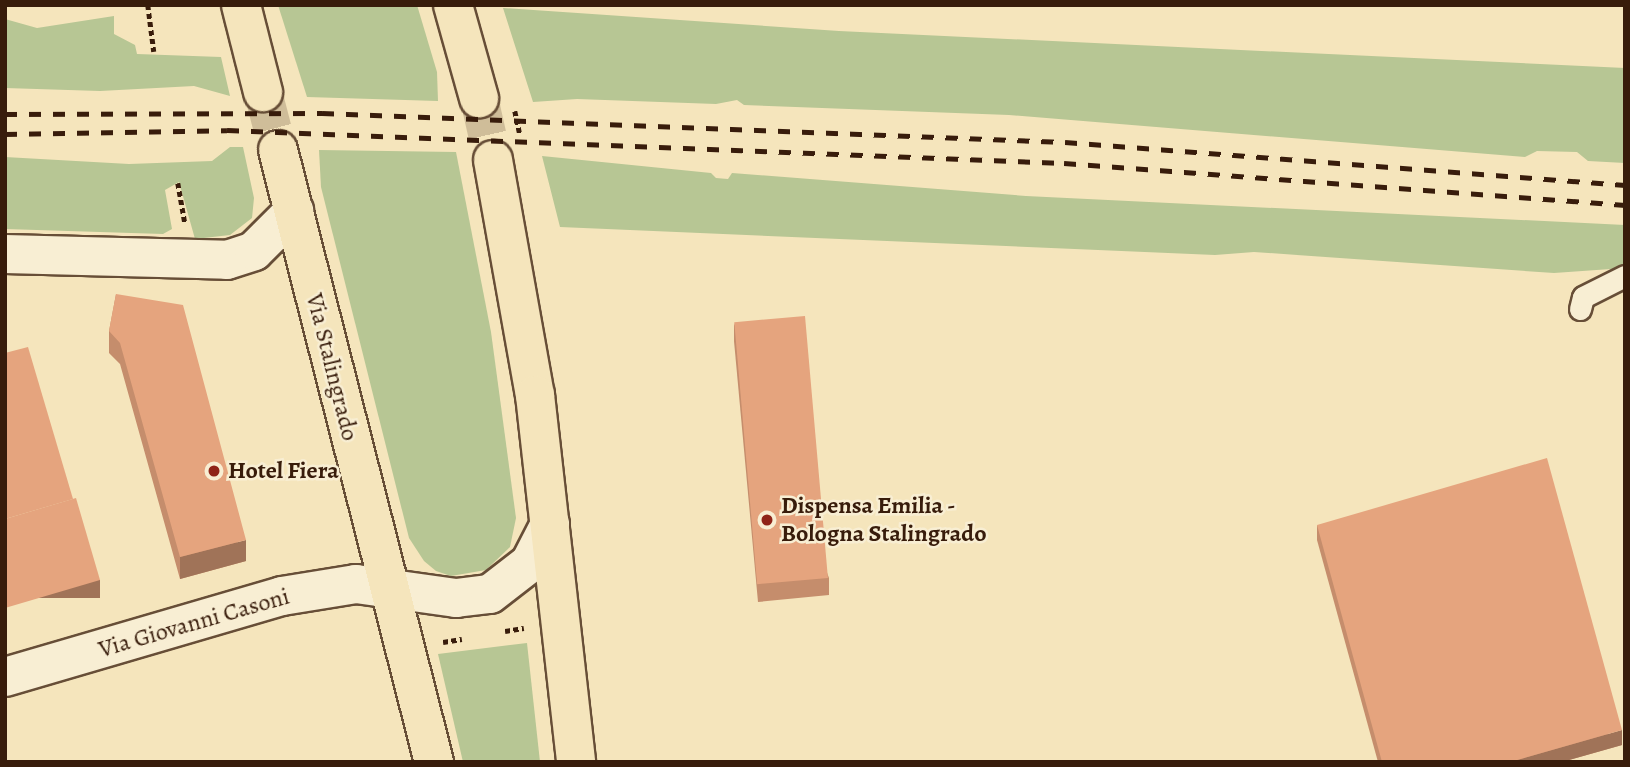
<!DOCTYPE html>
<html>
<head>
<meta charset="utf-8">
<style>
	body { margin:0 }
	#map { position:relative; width:1630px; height:767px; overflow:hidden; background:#f5e5bc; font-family:Alegreya,serif }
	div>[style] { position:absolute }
	.green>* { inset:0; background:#b7c694 }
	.primary-tunnel>* { height:38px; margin-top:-19px; transform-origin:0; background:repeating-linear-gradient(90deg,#cfbd99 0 38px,transparent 0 57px) }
	.path>* { height:4.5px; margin-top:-2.25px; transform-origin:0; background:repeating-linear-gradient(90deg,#381c0b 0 5px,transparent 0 8.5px) }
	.roads { filter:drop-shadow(2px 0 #674e37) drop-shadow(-2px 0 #674e37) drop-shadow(0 2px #674e37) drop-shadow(0 -2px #674e37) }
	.lane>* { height:21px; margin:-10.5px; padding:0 10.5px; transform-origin:10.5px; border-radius:10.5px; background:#f8eed3 }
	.street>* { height:38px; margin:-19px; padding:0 19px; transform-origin:19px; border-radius:19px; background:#f8eed3 }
	.primary>* { height:38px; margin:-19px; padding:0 19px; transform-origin:19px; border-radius:19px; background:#f5e5bc }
	.rail>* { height:5px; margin-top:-2.5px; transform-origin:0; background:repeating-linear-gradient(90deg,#381c0b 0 12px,transparent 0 24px) }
	.wall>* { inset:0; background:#c58d6c }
	.shaded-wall>* { inset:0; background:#a07358; transform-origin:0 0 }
	.building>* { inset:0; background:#e5a47e; transform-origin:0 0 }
	.dots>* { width:19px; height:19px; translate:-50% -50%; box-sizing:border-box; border:4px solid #f8eed3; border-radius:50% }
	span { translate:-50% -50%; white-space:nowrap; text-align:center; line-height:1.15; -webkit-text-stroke:5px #f8eed3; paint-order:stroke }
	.street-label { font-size:24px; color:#381c0b }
	.poi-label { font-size:24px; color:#381c0b; font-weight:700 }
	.left { translate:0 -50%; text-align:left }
	.frame { position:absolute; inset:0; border:7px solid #381c0b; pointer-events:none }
</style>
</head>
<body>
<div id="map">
	<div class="green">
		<div style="clip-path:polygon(278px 5px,417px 5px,437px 72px,438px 101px,307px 97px)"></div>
		<div style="clip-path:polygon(503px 8px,839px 31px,1625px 68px,1625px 163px,1588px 161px,1577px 152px,1537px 151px,1525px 157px,1009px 115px,744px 105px,737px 100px,716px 104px,577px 99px,533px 102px)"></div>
		<div style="clip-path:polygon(114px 16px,114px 34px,135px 45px,137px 54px,221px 57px,230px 96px,194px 86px,100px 91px,5px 88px,5px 19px,37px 28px)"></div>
		<div style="clip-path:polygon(230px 147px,243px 147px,254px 198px,252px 218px,230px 235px,195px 239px,179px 182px,165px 190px,172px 229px,163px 234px,5px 229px,5px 157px,129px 164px,212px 161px)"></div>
		<div style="clip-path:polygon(319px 150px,456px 152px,491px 332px,516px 518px,510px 547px,486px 570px,451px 576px,436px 571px,424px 561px,409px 538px,321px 187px)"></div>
		<div style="clip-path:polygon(542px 156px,711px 173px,716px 178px,728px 179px,732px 173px,1026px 196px,1625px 225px,1625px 268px,1554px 273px,1254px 252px,1215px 255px,560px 227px)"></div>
		<div style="clip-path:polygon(527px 643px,540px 762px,463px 762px,438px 654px)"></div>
	</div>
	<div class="primary-tunnel">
		<div style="left:263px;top:92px;width:60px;rotate:75.5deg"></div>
		<div style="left:479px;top:98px;width:64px;rotate:77.3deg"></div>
	</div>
	<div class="path">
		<div style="left:148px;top:5px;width:47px;rotate:82.7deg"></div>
		<div style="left:515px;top:111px;width:24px;rotate:78deg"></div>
		<div style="left:178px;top:183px;width:41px;rotate:80.1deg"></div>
		<div style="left:505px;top:631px;width:19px;rotate:-9deg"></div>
		<div style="left:443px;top:642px;width:19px;rotate:-9deg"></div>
	</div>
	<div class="roads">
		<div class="lane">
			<div style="left:1580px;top:309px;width:12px;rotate:-76deg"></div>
			<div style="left:1583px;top:297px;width:47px;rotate:-26.6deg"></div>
		</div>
		<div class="street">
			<div style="left:5px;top:254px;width:222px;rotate:1.5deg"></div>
			<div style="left:227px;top:260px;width:28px;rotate:-18deg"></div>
			<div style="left:254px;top:251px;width:57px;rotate:-45deg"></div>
			<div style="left:5px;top:677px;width:289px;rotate:-16.3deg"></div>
			<div style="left:282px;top:596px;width:75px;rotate:-9.2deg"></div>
			<div style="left:356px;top:584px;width:101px;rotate:8deg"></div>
			<div style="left:456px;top:598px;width:34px;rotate:-7deg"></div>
			<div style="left:490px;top:594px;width:51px;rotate:-37.8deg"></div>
			<div style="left:530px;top:563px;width:44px;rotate:-62.9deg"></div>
		</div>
		<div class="primary">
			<div style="left:241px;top:5px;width:90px;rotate:75.8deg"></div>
			<div style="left:453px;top:5px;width:97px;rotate:74.4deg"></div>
			<div style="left:278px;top:150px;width:632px;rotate:75.7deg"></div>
			<div style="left:493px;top:160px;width:239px;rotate:79.9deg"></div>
			<div style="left:535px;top:395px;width:369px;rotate:83.6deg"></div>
		</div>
	</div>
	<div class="rail">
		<div style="left:5px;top:114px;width:317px;rotate:-0.2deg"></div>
		<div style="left:322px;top:113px;width:744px;rotate:2.24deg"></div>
		<div style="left:1065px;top:142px;width:562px;rotate:4.39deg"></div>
		<div style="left:5px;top:134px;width:222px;rotate:-1deg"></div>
		<div style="left:227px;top:130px;width:838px;rotate:2.26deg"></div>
		<div style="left:1064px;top:163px;width:563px;rotate:4.28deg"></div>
	</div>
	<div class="wall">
		<div style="clip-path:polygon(116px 294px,246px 561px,180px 579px,120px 364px,109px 353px,109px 331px)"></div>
		<div style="clip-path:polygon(734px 323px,829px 578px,829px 595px,758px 602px,734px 341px)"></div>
		<div style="clip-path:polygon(1317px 525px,1622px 745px,1562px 762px,1378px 762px,1317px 540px)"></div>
	</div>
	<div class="shaded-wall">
		<div style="clip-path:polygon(246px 540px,246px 561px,180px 579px,180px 557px)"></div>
		<div style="left:100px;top:580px;width:18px;height:99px;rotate:90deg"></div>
		<div style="clip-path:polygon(1622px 730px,1622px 745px,1562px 762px,1510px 762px)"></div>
	</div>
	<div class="building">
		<div style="clip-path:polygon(116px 294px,183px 305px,246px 540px,180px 557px,120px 343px,109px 331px)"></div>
		<div style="left:805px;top:316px;width:263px;height:71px;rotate:85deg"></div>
		<div style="clip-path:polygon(28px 347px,73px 499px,5px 519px,5px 353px)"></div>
		<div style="clip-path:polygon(1547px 458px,1622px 730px,1510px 762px,1382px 762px,1317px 525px)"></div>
		<div style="clip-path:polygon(76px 498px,100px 580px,5px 608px,5px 519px)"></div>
	</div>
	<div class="dots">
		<div style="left:214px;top:471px;background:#8f2418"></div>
		<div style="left:767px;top:520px;background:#8f2418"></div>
	</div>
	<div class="street-label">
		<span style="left:332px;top:367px;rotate:76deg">Via Stalingrado</span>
		<span style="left:194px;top:623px;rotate:-16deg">Via Giovanni Casoni</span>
	</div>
	<div class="poi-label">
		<span class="left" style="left:228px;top:471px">Hotel Fiera</span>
		<span class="left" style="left:781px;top:520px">Dispensa Emilia -<br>Bologna Stalingrado</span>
	</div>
	<div class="frame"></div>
</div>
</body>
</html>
